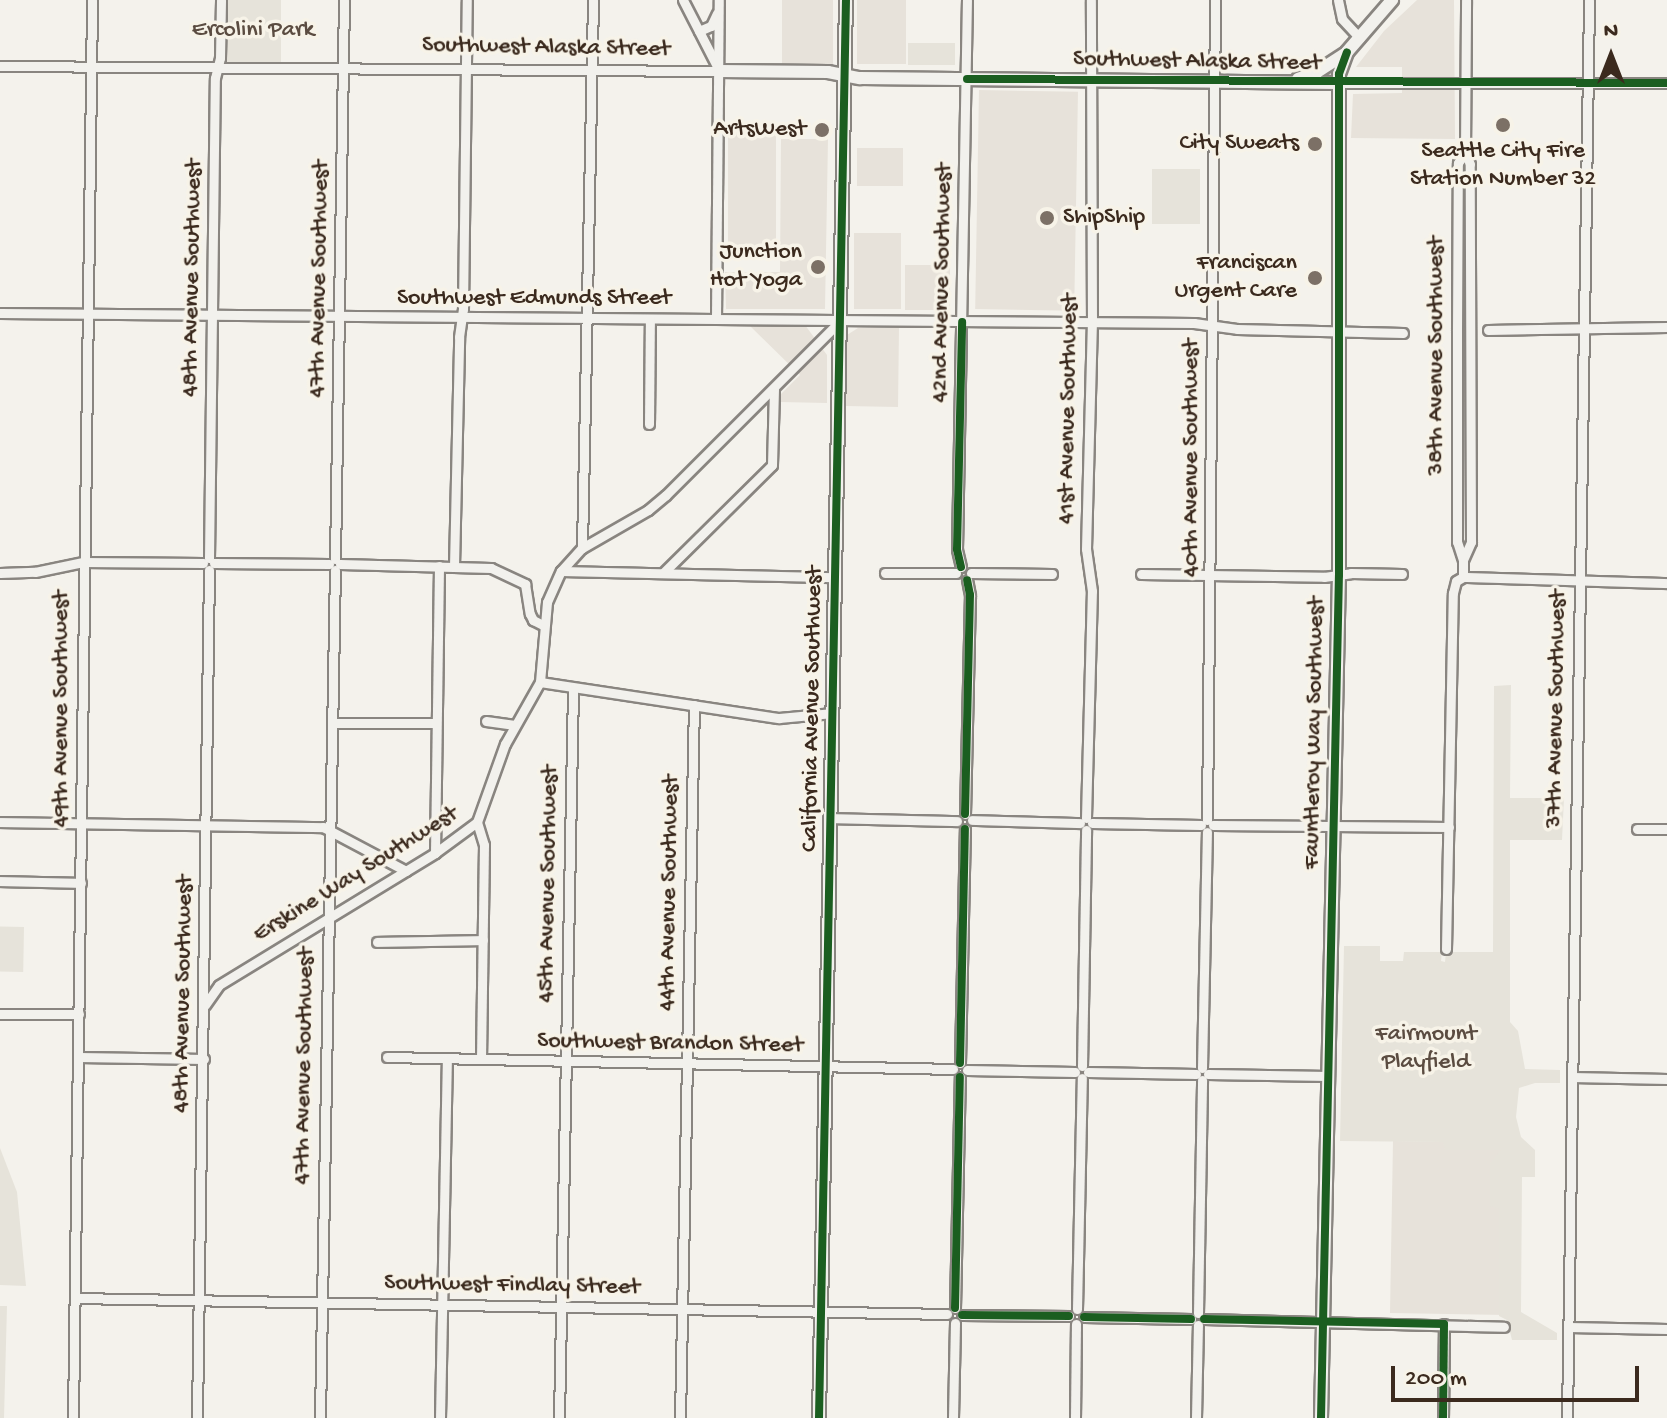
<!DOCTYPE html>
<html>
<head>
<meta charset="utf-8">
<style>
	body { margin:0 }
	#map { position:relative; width:1667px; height:1418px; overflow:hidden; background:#f4f2ec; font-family:"Gochi Hand",sans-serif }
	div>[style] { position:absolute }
	.built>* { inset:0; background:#e7e2da; transform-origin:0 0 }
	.green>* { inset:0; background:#e6e3da; transform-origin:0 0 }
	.roads { filter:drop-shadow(2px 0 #898580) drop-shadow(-2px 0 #898580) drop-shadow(0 2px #898580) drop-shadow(0 -2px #898580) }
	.minor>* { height:9px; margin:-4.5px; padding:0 4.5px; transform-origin:4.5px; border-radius:4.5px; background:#f2f1ed }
	.major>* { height:12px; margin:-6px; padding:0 6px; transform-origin:6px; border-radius:6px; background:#f2f1ed }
	.cycleway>* { height:8px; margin:-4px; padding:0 4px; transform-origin:4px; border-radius:4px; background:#1b5e20 }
	.dots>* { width:22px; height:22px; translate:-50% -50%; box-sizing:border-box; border:4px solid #f7f3e8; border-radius:50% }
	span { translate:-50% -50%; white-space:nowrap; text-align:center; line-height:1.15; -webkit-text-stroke:7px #f7f3e8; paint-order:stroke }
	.park-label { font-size:24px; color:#5b4c41 }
	.street-label { font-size:24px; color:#3b2a1e }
	.poi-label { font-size:24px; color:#3b2a1e }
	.right { translate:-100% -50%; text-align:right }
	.left { translate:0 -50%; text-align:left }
	.north { position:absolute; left:1571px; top:16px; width:80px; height:80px; -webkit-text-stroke:6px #f7f3e8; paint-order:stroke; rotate:0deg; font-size:22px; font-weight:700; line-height:32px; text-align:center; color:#3b2a1e }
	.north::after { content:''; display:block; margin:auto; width:28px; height:36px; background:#3b2a1e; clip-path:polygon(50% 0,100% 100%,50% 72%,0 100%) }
	.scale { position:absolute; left:1391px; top:1366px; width:248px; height:36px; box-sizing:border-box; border:4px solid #3b2a1e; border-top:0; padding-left:10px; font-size:24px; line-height:28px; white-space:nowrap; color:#3b2a1e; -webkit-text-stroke:6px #f7f3e8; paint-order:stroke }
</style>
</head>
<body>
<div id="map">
	<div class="built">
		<div style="left:782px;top:0;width:51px;height:64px"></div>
		<div style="left:857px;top:0;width:49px;height:64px"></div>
		<div style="clip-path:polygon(1417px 0,1454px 0,1455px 139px,1351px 138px,1353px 94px,1402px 93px,1402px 67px,1356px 67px,1384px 31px)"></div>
		<div style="left:979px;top:90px;width:99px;height:219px;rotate:1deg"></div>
		<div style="left:728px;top:131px;width:48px;height:121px"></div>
		<div style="clip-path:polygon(781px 139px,828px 139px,825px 309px,726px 309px,725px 272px,780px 272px)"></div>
		<div style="left:857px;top:148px;width:46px;height:38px"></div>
		<div style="left:854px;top:233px;width:47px;height:76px"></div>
		<div style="left:905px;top:265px;width:45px;height:45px"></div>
		<div style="clip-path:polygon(805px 325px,827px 355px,827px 403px,780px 402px,780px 395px,800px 375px,750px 326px)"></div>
		<div style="clip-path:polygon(858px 328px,899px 328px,898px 407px,846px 406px,847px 335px)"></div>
		<div style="left:1393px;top:1141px;width:116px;height:172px;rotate:1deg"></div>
	</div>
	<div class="green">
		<div style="left:226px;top:0;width:55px;height:63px"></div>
		<div style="left:908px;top:43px;width:47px;height:22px"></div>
		<div style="left:1152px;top:169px;width:48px;height:55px"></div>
		<div style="clip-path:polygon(1511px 685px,1510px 798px,1564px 798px,1562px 840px,1510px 840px,1510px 1022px,1518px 1031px,1525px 1069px,1560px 1070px,1560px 1083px,1535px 1083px,1519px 1088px,1516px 1117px,1521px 1137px,1535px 1150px,1535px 1177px,1522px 1177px,1521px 1312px,1557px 1333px,1557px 1340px,1512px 1340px,1507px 1320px,1499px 1316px,1499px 1209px,1490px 1206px,1490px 1163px,1501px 1150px,1445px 1150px,1443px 1142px,1340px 1141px,1344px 946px,1380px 946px,1380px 961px,1403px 961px,1404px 952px,1442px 952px,1441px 961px,1445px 962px,1446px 952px,1493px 952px,1494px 686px)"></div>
		<div style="left:24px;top:927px;width:45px;height:24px;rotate:91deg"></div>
		<div style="clip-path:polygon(0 1148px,17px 1192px,26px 1286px,0 1285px)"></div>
		<div style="clip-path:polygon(0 1306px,7px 1306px,4px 1418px,0 1418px)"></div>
	</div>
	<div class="roads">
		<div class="minor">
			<div style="left:683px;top:0;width:76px;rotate:62.8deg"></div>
			<div style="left:1338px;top:0;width:19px;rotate:78deg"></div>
			<div style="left:1342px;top:19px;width:26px;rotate:47deg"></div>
			<div style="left:699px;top:31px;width:13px;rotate:-23deg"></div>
			<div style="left:711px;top:26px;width:14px;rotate:-65deg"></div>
			<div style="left:0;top:66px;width:719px;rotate:0.4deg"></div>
			<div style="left:1339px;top:83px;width:328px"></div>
			<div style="left:0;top:313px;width:1194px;rotate:0.48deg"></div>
			<div style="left:1194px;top:323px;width:43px;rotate:7.9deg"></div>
			<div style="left:1237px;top:329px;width:166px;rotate:1.4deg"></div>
			<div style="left:716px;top:318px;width:318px;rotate:-89.5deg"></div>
			<div style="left:1488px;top:330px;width:179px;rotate:-1deg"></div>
			<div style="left:649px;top:424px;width:105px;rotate:-89.5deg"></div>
			<div style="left:582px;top:548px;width:548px;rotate:-88.85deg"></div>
			<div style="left:209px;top:558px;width:480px;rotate:-89.3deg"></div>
			<div style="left:215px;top:78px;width:21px;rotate:-76deg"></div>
			<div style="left:220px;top:58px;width:58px;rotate:-89deg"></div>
			<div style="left:335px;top:559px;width:559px;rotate:-89.08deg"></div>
			<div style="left:1463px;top:560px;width:19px;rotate:-108deg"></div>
			<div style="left:1457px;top:542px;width:212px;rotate:-90deg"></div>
			<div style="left:1457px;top:330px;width:167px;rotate:-89.7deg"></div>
			<div style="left:1458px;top:163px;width:12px;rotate:-55deg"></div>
			<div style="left:214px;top:563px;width:115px;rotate:0.5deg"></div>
			<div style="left:340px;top:564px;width:151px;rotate:1.5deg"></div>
			<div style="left:491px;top:568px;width:38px;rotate:25deg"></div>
			<div style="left:525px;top:584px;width:30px;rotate:81deg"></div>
			<div style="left:530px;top:614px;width:7px;rotate:63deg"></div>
			<div style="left:533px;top:620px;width:11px;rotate:27deg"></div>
			<div style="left:454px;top:566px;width:229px;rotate:-88.7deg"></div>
			<div style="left:459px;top:337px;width:28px;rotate:-82deg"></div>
			<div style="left:463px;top:309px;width:309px;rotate:-89.3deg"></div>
			<div style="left:961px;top:567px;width:18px;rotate:-103deg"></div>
			<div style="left:957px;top:549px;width:549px;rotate:-88.96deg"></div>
			<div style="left:561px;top:571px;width:274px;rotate:1.3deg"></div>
			<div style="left:0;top:573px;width:35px;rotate:-2deg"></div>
			<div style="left:35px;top:572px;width:49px;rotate:-11.8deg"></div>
			<div style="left:83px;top:562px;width:120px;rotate:0.5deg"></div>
			<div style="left:663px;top:573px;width:153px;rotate:-44.7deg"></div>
			<div style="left:772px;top:465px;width:76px;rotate:-88.5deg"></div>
			<div style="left:885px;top:573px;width:71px"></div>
			<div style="left:971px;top:573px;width:81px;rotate:0.7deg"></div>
			<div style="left:1141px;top:574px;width:183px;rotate:0.9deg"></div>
			<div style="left:1324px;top:577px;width:27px;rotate:-8deg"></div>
			<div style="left:1351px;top:573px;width:51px;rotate:1.1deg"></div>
			<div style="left:1463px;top:577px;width:204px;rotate:1.7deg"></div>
			<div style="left:540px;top:682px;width:242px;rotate:8.6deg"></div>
			<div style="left:779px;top:718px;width:54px;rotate:-5.3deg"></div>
			<div style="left:486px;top:721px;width:29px;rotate:8deg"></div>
			<div style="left:333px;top:723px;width:103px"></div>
			<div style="left:965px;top:814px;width:219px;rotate:-88.7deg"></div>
			<div style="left:970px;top:595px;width:15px;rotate:-101deg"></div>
			<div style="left:831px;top:818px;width:126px;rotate:1.4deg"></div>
			<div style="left:1086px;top:818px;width:227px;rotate:-88.5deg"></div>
			<div style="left:1092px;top:591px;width:42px;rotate:-98.1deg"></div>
			<div style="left:1086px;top:549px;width:226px;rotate:-88.5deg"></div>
			<div style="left:1092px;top:323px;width:323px;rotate:-90.2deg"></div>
			<div style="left:972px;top:820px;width:108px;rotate:1.6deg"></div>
			<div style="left:1207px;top:820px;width:820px;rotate:-89.44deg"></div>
			<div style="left:0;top:822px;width:323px;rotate:0.9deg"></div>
			<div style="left:323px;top:827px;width:94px;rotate:27.9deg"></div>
			<div style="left:477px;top:822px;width:24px;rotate:73deg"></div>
			<div style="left:484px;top:845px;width:214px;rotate:90.8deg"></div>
			<div style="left:1092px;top:823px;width:109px;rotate:1.1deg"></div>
			<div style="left:1213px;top:825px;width:236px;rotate:0.5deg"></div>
			<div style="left:1637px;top:829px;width:30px"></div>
			<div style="left:435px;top:853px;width:287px;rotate:-89.2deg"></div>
			<div style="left:0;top:881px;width:81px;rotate:1.4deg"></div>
			<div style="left:377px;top:942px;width:106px;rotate:-1.1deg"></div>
			<div style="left:1446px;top:949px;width:356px;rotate:-88.9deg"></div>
			<div style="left:1453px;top:593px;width:12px;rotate:-76deg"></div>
			<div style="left:1456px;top:581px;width:8px;rotate:-30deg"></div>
			<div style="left:1463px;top:577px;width:17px;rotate:-90deg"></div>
			<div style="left:1463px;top:560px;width:20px;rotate:-66deg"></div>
			<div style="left:1471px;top:542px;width:378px;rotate:-90.2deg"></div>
			<div style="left:1470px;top:164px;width:12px;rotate:-114deg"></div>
			<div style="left:1465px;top:153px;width:153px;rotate:-89.6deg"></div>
			<div style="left:205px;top:1005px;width:24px;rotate:-55deg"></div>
			<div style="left:219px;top:985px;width:253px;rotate:-31.4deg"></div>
			<div style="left:435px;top:853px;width:52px;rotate:-36.4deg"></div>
			<div style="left:477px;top:822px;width:83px;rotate:-70.3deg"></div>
			<div style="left:505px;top:744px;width:71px;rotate:-60.6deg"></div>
			<div style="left:540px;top:682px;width:80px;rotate:-85deg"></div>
			<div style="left:547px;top:602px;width:34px;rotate:-66deg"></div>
			<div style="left:561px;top:571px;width:31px;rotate:-48deg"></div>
			<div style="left:582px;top:548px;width:76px;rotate:-29.9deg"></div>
			<div style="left:648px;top:510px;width:23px;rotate:-40deg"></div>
			<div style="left:666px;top:495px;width:246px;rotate:-45deg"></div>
			<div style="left:0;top:1014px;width:79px"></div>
			<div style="left:79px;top:1057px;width:125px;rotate:0.9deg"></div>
			<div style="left:387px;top:1057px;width:566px;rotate:1.21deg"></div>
			<div style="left:960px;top:1063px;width:234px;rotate:-88.8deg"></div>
			<div style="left:1082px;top:1066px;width:236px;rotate:-89deg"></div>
			<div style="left:1202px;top:1068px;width:236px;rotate:-88.8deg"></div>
			<div style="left:967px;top:1070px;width:108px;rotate:1.1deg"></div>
			<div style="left:1088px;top:1072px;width:108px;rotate:1.1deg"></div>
			<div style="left:1208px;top:1074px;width:120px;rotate:1deg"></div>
			<div style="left:1572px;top:1077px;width:95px;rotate:1.2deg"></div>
			<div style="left:75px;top:1298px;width:872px;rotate:1.05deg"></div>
			<div style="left:955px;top:1308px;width:231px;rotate:-88.8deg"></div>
			<div style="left:1077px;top:1309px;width:231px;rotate:-88.8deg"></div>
			<div style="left:1198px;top:1313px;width:233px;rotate:-89deg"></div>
			<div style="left:962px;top:1315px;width:107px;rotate:0.5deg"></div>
			<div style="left:1084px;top:1317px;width:107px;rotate:1.1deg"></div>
			<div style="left:1204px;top:1319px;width:300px;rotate:1.5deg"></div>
			<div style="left:1569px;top:1327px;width:98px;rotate:1.2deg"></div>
			<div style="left:73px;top:1418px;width:1418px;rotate:-89.23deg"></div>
			<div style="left:197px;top:1418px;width:848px;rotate:-89.19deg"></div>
			<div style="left:320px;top:1418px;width:848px;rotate:-88.99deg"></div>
			<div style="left:440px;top:1418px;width:359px;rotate:-88.9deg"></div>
			<div style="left:559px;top:1418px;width:730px;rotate:-88.9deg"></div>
			<div style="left:680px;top:1418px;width:713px;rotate:-88.88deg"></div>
			<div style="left:953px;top:1418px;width:95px;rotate:-88.8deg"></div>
			<div style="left:1075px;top:1418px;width:94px;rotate:-89.4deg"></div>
			<div style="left:1196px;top:1418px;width:93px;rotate:-88.8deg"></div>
			<div style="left:1443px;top:1418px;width:94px;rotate:-89.4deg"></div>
			<div style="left:1567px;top:1418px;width:1418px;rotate:-89.11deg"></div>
		</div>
		<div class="major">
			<div style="left:719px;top:71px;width:109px;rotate:0.5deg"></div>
			<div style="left:828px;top:72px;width:33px;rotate:11deg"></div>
			<div style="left:860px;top:78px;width:479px;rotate:0.6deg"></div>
			<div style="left:1298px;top:79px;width:20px;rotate:-20deg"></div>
			<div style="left:1317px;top:72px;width:33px;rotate:-33deg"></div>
			<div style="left:819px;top:1418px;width:1418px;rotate:-88.91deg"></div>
			<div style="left:1321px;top:1418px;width:843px;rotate:-88.78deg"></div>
			<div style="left:1339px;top:575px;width:501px;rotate:-90deg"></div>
			<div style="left:1339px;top:74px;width:23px;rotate:-70deg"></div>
			<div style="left:1347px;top:52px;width:69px;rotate:-49.1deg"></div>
		</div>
	</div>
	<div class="cycleway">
		<div style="left:967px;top:79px;width:700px;rotate:0.33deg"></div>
		<div style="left:961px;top:567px;width:18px;rotate:-103deg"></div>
		<div style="left:957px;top:549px;width:227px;rotate:-88.7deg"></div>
		<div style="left:965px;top:814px;width:219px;rotate:-88.7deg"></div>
		<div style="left:970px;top:595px;width:15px;rotate:-101deg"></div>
		<div style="left:960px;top:1063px;width:234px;rotate:-88.8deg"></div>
		<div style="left:955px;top:1308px;width:231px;rotate:-88.8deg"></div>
		<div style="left:962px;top:1315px;width:107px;rotate:0.5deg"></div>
		<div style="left:1084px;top:1317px;width:107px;rotate:1.1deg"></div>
		<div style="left:1204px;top:1319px;width:240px;rotate:1.2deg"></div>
		<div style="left:1444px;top:1324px;width:94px;rotate:90.6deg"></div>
		<div style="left:819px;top:1418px;width:1418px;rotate:-88.91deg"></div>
		<div style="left:1321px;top:1418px;width:843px;rotate:-88.78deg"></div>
		<div style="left:1339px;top:575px;width:501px;rotate:-90deg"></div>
		<div style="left:1339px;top:74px;width:23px;rotate:-70deg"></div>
	</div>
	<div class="dots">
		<div style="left:1503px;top:125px;background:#7c7066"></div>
		<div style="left:822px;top:130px;background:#7c7066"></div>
		<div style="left:1315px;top:144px;background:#7c7066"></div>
		<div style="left:1047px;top:218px;background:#7c7066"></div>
		<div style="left:818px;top:267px;background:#7c7066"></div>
		<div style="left:1315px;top:278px;background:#7c7066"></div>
	</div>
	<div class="park-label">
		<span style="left:253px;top:31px">Ercolini Park</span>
		<span style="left:1426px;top:1049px">Fairmount<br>Playfield</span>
	</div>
	<div class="street-label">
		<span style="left:546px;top:48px;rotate:1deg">Southwest Alaska Street</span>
		<span style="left:1197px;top:62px;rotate:1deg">Southwest Alaska Street</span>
		<span style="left:193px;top:278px;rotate:-89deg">48th Avenue Southwest</span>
		<span style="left:320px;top:279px;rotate:-89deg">47th Avenue Southwest</span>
		<span style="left:943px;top:283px;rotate:-89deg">42nd Avenue Southwest</span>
		<span style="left:534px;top:299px">Southwest Edmunds Street</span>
		<span style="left:1437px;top:356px;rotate:-90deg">38th Avenue Southwest</span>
		<span style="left:1069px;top:409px;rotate:-89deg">41st Avenue Southwest</span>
		<span style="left:1192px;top:458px;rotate:-90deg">40th Avenue Southwest</span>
		<span style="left:62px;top:709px;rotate:-90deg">49th Avenue Southwest</span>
		<span style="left:813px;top:709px;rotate:-89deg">California Avenue Southwest</span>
		<span style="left:1557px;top:709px;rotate:-89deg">37th Avenue Southwest</span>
		<span style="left:1315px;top:733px;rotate:-89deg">Fauntleroy Way Southwest</span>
		<span style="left:356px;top:875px;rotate:-32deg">Erskine Way Southwest</span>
		<span style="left:549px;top:884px;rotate:-89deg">45th Avenue Southwest</span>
		<span style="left:670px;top:893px;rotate:-89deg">44th Avenue Southwest</span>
		<span style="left:184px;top:994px;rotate:-89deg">48th Avenue Southwest</span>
		<span style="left:670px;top:1044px;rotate:1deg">Southwest Brandon Street</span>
		<span style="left:305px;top:1066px;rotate:-89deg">47th Avenue Southwest</span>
		<span style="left:512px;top:1286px;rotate:1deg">Southwest Findlay Street</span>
	</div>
	<div class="poi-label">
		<span class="right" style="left:806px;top:130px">ArtsWest</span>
		<span class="right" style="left:1299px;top:144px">City Sweats</span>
		<span style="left:1503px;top:166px">Seattle City Fire<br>Station Number 32</span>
		<span class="left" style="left:1063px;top:218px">ShipShip</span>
		<span class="right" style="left:802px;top:267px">Junction<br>Hot Yoga</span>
		<span class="right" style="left:1297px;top:278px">Franciscan<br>Urgent Care</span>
	</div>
	<div class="north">N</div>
	<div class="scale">200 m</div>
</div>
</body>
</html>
